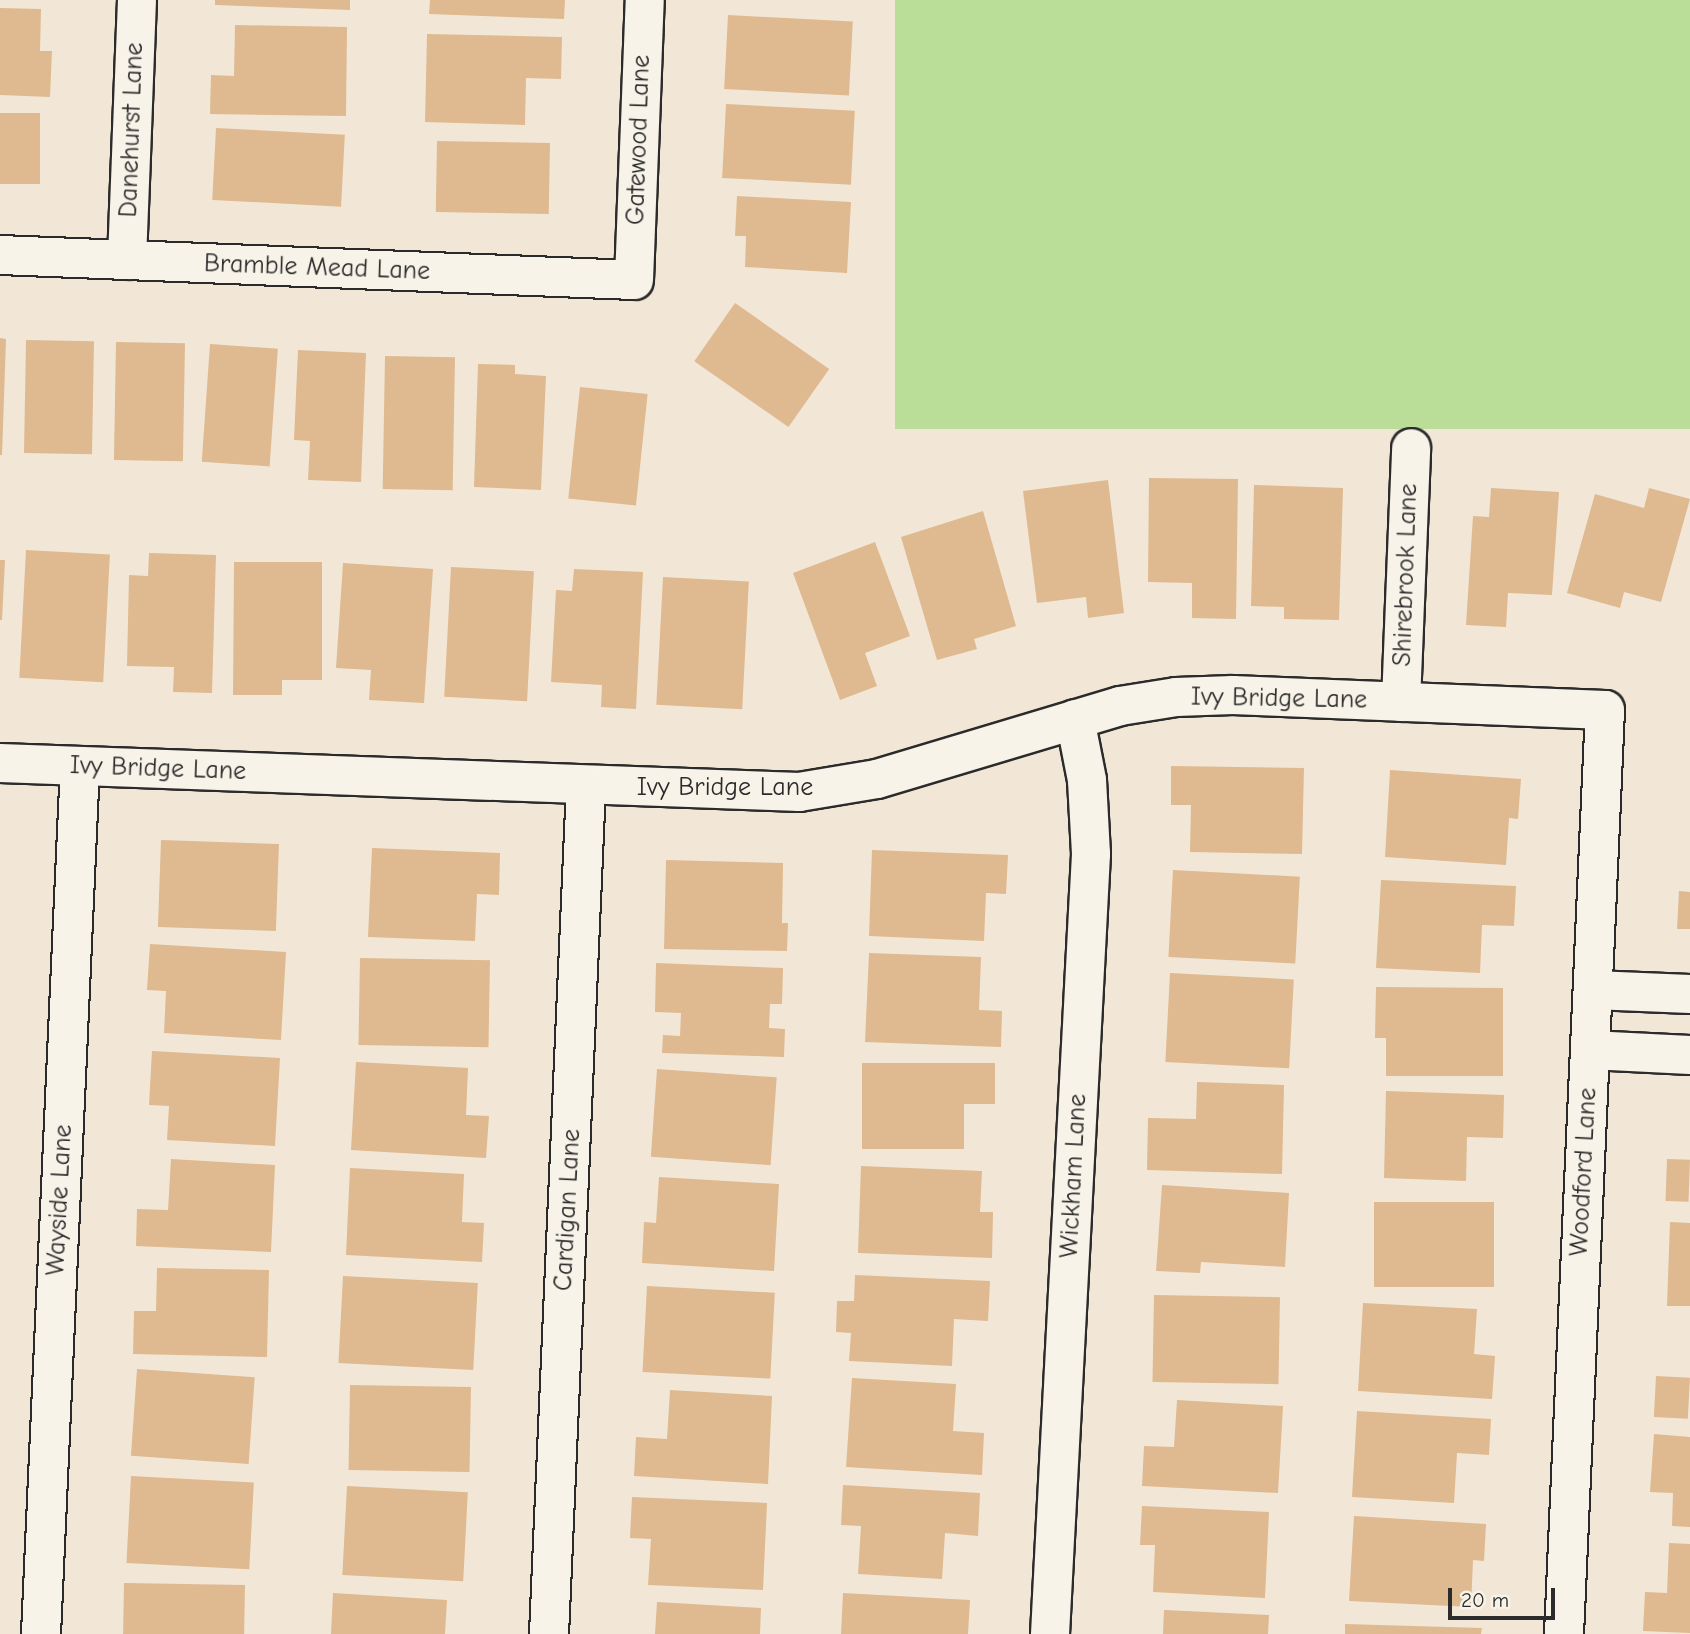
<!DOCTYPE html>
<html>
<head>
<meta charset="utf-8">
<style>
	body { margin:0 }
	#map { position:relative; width:1690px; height:1634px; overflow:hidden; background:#f2e7d6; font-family:"Comic Neue",sans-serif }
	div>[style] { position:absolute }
	.green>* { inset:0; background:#bade98; transform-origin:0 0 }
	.building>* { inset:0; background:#dfb990; transform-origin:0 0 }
	.roads { filter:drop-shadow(2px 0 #2b2b2b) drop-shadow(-2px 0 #2b2b2b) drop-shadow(0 2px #2b2b2b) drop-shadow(0 -2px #2b2b2b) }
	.minor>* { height:38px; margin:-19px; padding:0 19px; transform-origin:19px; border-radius:19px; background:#f7f3e8 }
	span { translate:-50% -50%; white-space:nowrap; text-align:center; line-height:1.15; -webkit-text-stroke:6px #f7f3e8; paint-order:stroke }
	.street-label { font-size:26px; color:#2b2b2b }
	.scale { position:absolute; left:1448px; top:1588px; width:107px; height:32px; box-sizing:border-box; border:4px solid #2b2b2b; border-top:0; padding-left:9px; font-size:21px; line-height:24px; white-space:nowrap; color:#2b2b2b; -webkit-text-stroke:5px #f7f3e8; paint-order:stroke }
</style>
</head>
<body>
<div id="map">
	<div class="green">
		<div style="left:895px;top:0;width:795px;height:429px"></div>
	</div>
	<div class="building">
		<div style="clip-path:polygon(215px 0,350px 0,350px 10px,215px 5px)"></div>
		<div style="clip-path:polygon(430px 0,565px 0,564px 19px,429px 14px)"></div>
		<div style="clip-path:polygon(0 8px,41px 9px,40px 51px,52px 51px,50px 97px,0 95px)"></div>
		<div style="left:728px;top:15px;width:125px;height:74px;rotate:3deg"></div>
		<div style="clip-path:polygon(235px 25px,347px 27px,346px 116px,210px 114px,211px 75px,234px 76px)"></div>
		<div style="clip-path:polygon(427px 34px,562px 37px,561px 79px,526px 78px,525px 125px,425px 122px)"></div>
		<div style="left:726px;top:104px;width:129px;height:74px;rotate:3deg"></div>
		<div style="left:0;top:113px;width:40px;height:71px"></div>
		<div style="left:216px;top:128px;width:129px;height:72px;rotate:3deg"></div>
		<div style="left:437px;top:141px;width:113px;height:71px;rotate:1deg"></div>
		<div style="clip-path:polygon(737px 196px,851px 202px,847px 273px,745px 267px,746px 236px,735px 236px)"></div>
		<div style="left:735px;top:303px;width:115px;height:71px;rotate:35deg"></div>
		<div style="clip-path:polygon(0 338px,6px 339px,2px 455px,0 455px)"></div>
		<div style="left:26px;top:340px;width:68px;height:113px;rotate:1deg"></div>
		<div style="left:116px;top:342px;width:69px;height:118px;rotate:1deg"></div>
		<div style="left:210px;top:344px;width:68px;height:118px;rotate:4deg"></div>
		<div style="clip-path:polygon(298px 350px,366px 353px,361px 482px,308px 480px,310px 441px,294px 440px)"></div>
		<div style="left:385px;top:356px;width:70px;height:133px;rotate:1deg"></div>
		<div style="clip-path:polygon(478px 364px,515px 365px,515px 374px,546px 376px,541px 490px,474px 487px)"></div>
		<div style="left:580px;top:387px;width:68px;height:112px;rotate:6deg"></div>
		<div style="clip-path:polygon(1149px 478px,1238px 479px,1236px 619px,1192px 618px,1192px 583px,1148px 582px)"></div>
		<div style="clip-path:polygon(1108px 480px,1124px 613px,1088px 618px,1086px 597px,1037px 603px,1023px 491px)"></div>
		<div style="clip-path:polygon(1254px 485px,1343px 488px,1339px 620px,1284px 619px,1284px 607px,1251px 606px)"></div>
		<div style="clip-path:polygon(1491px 488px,1559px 492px,1552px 595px,1508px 593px,1506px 627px,1466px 625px,1473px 516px,1489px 517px)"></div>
		<div style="clip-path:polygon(1649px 488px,1690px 499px,1661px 602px,1624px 592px,1620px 608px,1567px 593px,1595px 494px,1644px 508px)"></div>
		<div style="clip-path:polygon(983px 511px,1016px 626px,974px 639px,977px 649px,937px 660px,901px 537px)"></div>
		<div style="clip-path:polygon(875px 542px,910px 636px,865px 653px,877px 686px,840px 700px,793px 573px)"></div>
		<div style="left:26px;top:550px;width:84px;height:128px;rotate:3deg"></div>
		<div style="clip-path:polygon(149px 553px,216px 555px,212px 693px,173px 692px,174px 667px,127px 666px,129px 575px,148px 576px)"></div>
		<div style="clip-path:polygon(0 560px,5px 560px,2px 620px,0 620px)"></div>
		<div style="clip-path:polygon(234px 562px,322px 562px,322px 680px,282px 680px,282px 695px,233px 695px)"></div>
		<div style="clip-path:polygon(343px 563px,433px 569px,424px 703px,369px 700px,371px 670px,336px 668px)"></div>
		<div style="left:451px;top:567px;width:83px;height:130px;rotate:3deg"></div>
		<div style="clip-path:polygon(574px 569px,643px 572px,636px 709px,601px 707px,602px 685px,551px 682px,556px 590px,572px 591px)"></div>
		<div style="left:663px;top:577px;width:86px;height:128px;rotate:3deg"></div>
		<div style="clip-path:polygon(1171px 766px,1304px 768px,1302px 854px,1190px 852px,1191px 805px,1171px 805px)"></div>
		<div style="clip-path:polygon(1390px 770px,1521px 779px,1518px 819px,1509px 818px,1506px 865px,1385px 857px)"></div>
		<div style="left:161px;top:840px;width:118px;height:87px;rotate:2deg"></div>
		<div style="clip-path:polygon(372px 848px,500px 853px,499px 895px,477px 894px,475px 941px,368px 937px)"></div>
		<div style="clip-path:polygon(872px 850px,1008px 855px,1006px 894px,986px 893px,984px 941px,869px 936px)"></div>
		<div style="clip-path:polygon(666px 860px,783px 863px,782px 923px,788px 923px,787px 951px,664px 949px)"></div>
		<div style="left:1173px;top:870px;width:127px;height:87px;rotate:3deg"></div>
		<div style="clip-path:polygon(1381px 880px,1516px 886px,1514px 926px,1482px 925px,1480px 973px,1376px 968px)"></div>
		<div style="clip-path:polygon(1679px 891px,1690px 892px,1690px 929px,1677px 929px)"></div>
		<div style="clip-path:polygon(150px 944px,286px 952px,281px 1040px,164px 1033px,166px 991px,147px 990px)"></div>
		<div style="clip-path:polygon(869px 953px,981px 957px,979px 1010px,1002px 1011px,1001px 1047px,865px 1042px)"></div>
		<div style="left:360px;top:958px;width:130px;height:87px;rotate:1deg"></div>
		<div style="clip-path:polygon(656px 963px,783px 968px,782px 1004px,770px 1004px,769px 1028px,785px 1029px,784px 1057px,662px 1053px,663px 1035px,680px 1036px,681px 1013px,655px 1012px)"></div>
		<div style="left:1170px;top:973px;width:124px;height:89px;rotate:3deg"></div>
		<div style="clip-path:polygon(1376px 987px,1503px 988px,1503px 1076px,1386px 1076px,1386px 1038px,1375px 1038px)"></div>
		<div style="clip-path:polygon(152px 1051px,280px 1058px,275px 1146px,167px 1140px,169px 1106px,149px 1105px)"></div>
		<div style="clip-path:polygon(356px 1062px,468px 1068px,466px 1115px,489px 1116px,486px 1158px,351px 1150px)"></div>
		<div style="clip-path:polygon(862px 1063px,995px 1063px,995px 1104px,964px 1104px,964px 1149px,862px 1149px)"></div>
		<div style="left:657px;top:1069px;width:120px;height:88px;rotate:4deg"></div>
		<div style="clip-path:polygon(1197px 1082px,1284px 1085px,1282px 1174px,1147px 1170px,1148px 1118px,1196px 1119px)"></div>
		<div style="clip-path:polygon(1386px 1091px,1504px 1095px,1503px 1138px,1467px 1137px,1466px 1181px,1384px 1178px)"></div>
		<div style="clip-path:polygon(171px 1159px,275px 1165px,271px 1252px,136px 1246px,137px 1209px,168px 1210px)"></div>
		<div style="left:1667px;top:1159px;width:23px;height:42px;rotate:2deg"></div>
		<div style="clip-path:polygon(861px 1166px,982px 1171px,980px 1212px,993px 1212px,992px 1258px,858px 1253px)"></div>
		<div style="clip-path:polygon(350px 1168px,464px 1174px,462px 1222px,484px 1223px,482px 1262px,346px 1255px)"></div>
		<div style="clip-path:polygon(659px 1177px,779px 1184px,774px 1271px,642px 1263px,644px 1222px,656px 1223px)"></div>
		<div style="clip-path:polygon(1162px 1185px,1289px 1193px,1285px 1267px,1201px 1262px,1200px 1273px,1156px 1271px)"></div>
		<div style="left:1374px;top:1202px;width:120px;height:85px"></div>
		<div style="clip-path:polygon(1670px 1222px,1690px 1223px,1690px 1306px,1667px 1306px)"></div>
		<div style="clip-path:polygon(157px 1268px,269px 1270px,267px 1357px,133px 1354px,134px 1311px,156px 1311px)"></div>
		<div style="clip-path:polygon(855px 1275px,990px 1281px,988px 1321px,954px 1319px,952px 1366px,849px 1361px,851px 1333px,836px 1332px,837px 1301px,854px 1301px)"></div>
		<div style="left:343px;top:1276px;width:135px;height:87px;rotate:3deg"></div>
		<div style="left:647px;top:1286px;width:128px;height:86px;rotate:3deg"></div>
		<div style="left:1154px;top:1295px;width:126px;height:87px;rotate:1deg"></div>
		<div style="clip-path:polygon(1363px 1303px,1477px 1309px,1474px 1354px,1495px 1356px,1492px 1399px,1358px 1391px)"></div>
		<div style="left:137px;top:1369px;width:118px;height:87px;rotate:4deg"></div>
		<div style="left:1656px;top:1376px;width:34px;height:41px;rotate:3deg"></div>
		<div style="clip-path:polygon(852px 1378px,956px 1384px,953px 1431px,984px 1433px,982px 1475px,846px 1467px)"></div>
		<div style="left:350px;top:1385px;width:121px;height:85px;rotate:1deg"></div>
		<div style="clip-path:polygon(670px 1390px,772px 1396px,768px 1484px,634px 1476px,636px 1437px,667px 1439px)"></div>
		<div style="clip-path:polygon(1177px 1400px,1283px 1406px,1278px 1493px,1142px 1486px,1144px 1446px,1174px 1447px)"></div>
		<div style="clip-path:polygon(1357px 1411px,1491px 1419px,1489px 1455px,1457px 1453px,1454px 1503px,1352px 1497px)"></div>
		<div style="clip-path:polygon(1654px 1434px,1690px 1437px,1690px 1527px,1672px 1526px,1673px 1493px,1650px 1492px)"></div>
		<div style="left:131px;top:1476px;width:123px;height:87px;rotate:3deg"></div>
		<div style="clip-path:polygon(843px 1485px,980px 1493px,978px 1536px,945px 1533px,942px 1579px,858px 1574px,861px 1526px,841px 1525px)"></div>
		<div style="left:347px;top:1486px;width:121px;height:89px;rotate:3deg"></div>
		<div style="clip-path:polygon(632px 1497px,767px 1503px,763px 1590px,648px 1585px,651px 1539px,630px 1538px)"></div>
		<div style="clip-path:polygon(1142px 1506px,1269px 1512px,1265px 1598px,1153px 1592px,1155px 1545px,1140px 1545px)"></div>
		<div style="clip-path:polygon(1354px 1516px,1486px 1524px,1484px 1561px,1473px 1560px,1471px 1607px,1349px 1601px)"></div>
		<div style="clip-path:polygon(1669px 1543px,1690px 1544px,1690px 1633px,1643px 1631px,1645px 1592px,1667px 1593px)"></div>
		<div style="left:124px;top:1583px;width:121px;height:51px;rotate:1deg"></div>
		<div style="clip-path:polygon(333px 1593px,447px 1600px,445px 1634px,331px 1634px)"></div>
		<div style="clip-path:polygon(843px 1593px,970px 1600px,968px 1634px,841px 1634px)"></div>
		<div style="clip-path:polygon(657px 1602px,761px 1608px,760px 1634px,655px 1634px)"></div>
		<div style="clip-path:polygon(1164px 1610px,1269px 1615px,1268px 1634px,1163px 1634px)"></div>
		<div style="clip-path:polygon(1345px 1624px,1482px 1628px,1481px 1634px,1345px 1634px)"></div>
	</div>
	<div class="roads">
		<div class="minor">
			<div style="left:0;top:255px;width:634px;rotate:2.26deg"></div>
			<div style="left:634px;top:280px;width:280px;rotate:-87.8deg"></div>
			<div style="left:127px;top:260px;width:260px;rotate:-87.8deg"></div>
			<div style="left:1401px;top:702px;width:254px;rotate:-87.7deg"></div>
			<div style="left:0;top:763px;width:800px;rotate:2.08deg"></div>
			<div style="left:799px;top:792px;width:79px;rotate:-9.5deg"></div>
			<div style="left:877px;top:779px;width:254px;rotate:-16.7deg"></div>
			<div style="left:1120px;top:706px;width:57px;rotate:-9.1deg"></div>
			<div style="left:1176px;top:697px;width:57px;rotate:-2deg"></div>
			<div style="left:1233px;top:695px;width:372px;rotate:2.3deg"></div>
			<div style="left:1605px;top:710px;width:925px;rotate:92.54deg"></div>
			<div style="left:1593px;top:990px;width:97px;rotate:2.4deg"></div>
			<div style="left:1590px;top:1050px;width:100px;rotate:2.9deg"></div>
			<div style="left:41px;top:1634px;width:869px;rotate:-87.43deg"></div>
			<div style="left:549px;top:1634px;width:849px;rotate:-87.5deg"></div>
			<div style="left:1050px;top:1634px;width:781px;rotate:-86.99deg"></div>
			<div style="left:1091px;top:854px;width:74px;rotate:-93.1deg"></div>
			<div style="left:1087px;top:780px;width:62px;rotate:-101.1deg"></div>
		</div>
	</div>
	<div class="street-label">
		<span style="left:132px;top:130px;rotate:-88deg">Danehurst Lane</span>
		<span style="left:639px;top:140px;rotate:-88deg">Gatewood Lane</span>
		<span style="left:317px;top:268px;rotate:2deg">Bramble Mead Lane</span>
		<span style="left:1406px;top:575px;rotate:-88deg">Shirebrook Lane</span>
		<span style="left:1279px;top:699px;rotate:1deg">Ivy Bridge Lane</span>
		<span style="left:158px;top:769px;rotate:2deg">Ivy Bridge Lane</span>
		<span style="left:725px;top:788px">Ivy Bridge Lane</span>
		<span style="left:1584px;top:1172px;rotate:-87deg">Woodford Lane</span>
		<span style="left:1074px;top:1176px;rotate:-87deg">Wickham Lane</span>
		<span style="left:60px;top:1200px;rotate:-87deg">Wayside Lane</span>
		<span style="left:568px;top:1210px;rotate:-87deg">Cardigan Lane</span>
	</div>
	<div class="scale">20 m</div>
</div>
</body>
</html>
